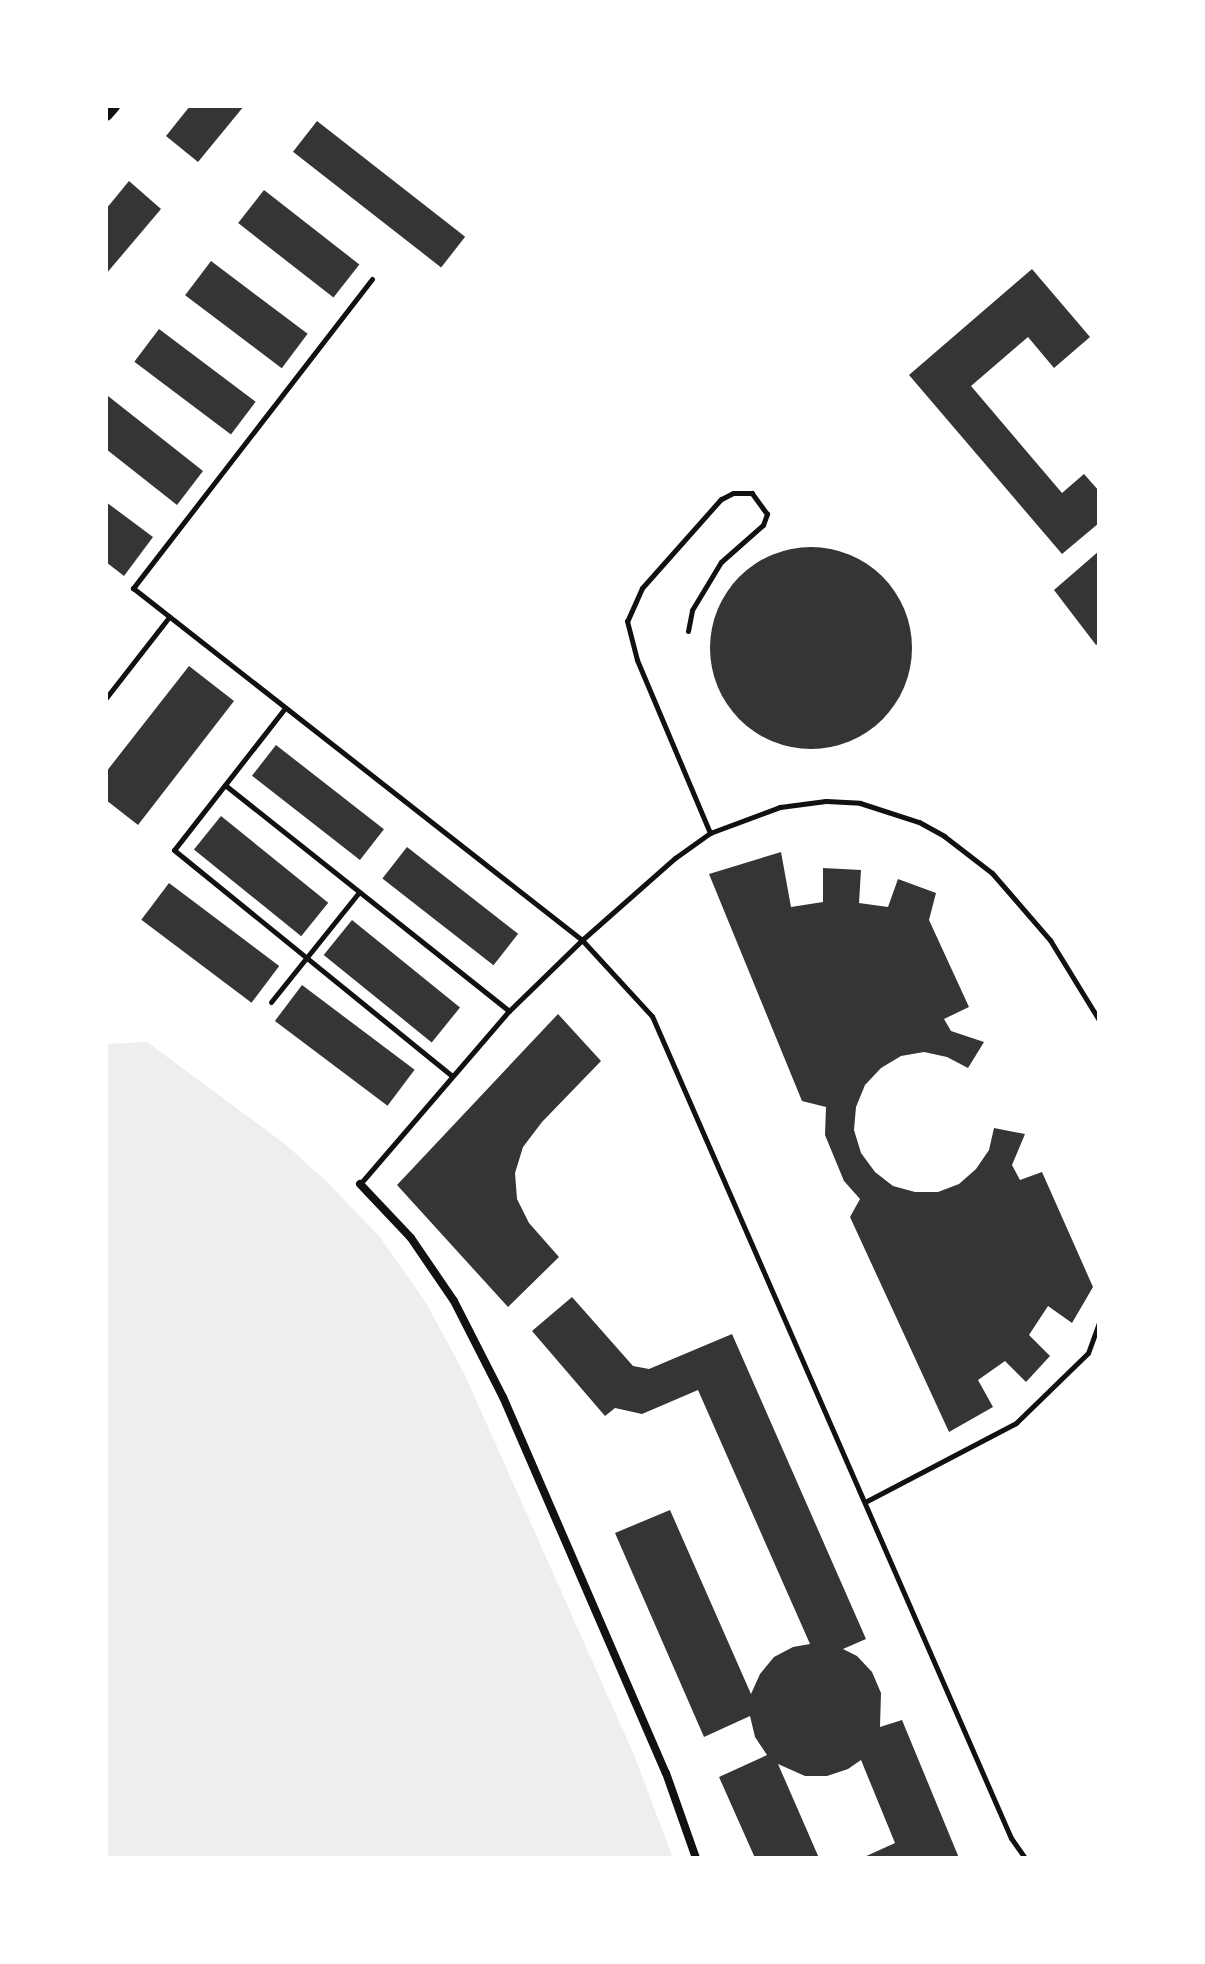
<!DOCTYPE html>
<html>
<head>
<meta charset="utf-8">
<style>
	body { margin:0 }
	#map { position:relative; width:1205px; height:1964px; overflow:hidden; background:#fff; font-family:Ubuntu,sans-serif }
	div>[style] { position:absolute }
	.green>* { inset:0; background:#eee }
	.building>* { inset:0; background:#353535; transform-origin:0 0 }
	.round { border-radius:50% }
	.service>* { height:5px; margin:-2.5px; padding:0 2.5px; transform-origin:2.5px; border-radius:2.5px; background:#111 }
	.minor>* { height:8px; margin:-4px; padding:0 4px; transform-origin:4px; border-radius:4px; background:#111 }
	.secondary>* { height:14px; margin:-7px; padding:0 7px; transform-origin:7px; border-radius:7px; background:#111 }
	span { translate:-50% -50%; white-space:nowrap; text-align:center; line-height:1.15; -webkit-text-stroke:6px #fff; paint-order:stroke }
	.frame { position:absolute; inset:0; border:108px solid #fff; pointer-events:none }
</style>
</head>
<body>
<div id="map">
	<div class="green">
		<div style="clip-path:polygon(147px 1042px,285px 1144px,326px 1181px,380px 1237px,426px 1303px,464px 1373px,634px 1755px,673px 1858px,106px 1858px,106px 1044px)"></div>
	</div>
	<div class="building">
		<div style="clip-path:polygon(190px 106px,244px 106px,198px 162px,166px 136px)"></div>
		<div style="left:317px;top:121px;width:188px;height:39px;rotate:38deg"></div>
		<div style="clip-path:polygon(129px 181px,161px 209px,106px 274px,106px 209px)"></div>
		<div style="left:264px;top:190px;width:121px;height:42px;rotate:38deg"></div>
		<div style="left:211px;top:261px;width:121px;height:43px;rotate:37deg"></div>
		<div style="clip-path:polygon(1032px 269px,1090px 337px,1054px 368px,1028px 337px,971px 386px,1062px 493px,1084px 474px,1099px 491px,1099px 523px,1062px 554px,909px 375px)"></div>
		<div style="left:159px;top:329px;width:121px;height:41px;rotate:37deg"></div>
		<div style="clip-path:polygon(108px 396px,203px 471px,177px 505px,106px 449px)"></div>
		<div style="clip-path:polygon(106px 502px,153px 537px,124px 576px,106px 562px)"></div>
		<div class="round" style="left:710px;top:547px;width:202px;height:202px"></div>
		<div style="clip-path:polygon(1099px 551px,1099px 643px,1096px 645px,1054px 590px)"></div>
		<div style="clip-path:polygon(189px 666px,234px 701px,138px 825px,106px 800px,106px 772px)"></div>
		<div style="left:276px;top:745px;width:137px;height:39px;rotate:38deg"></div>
		<div style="left:221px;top:816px;width:138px;height:43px;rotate:39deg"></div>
		<div style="left:407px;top:847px;width:141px;height:40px;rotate:38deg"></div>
		<div style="clip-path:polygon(781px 852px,791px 907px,823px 902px,823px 868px,861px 870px,859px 903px,888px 907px,898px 879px,936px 893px,929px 920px,969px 1007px,944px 1019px,951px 1031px,984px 1042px,968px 1068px,947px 1057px,924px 1052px,901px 1056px,881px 1068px,865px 1085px,856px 1107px,854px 1130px,861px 1153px,875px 1172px,893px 1186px,915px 1192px,938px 1192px,959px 1184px,976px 1169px,989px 1150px,994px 1128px,1025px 1134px,1012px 1165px,1020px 1180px,1042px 1172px,1093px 1287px,1072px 1323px,1048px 1306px,1029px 1335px,1050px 1356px,1026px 1382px,1005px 1361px,978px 1380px,993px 1407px,949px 1432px,850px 1217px,860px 1199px,844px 1181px,825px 1135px,826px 1107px,802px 1101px,709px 874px)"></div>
		<div style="left:169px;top:883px;width:138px;height:46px;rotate:37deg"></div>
		<div style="left:352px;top:920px;width:139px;height:45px;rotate:39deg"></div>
		<div style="left:302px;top:985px;width:141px;height:45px;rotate:37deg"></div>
		<div style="clip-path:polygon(558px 1014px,601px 1061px,542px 1122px,523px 1147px,515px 1173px,517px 1199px,529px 1223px,559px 1257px,508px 1307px,397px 1185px)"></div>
		<div style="clip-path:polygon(572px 1297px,633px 1366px,649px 1369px,732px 1334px,866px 1639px,843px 1649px,857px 1656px,872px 1672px,881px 1693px,880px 1727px,902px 1720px,959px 1858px,862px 1858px,895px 1843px,861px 1760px,848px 1769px,827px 1776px,805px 1776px,778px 1764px,819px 1858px,755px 1858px,719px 1777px,767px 1755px,755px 1737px,750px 1716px,704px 1737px,615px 1533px,670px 1510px,751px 1694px,760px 1674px,774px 1657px,793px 1647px,810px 1644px,698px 1390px,642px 1414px,615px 1408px,605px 1416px,532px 1331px)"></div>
	</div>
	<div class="service">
		<div style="left:372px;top:279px;width:391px;rotate:127.7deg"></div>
		<div style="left:133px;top:588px;width:571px;rotate:38.1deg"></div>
		<div style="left:582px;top:940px;width:103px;rotate:47.4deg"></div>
		<div style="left:652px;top:1016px;width:897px;rotate:66.41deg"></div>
		<div style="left:1011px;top:1838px;width:24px;rotate:55deg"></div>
		<div style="left:688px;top:631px;width:21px;rotate:-79deg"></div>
		<div style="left:692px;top:610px;width:56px;rotate:-58.9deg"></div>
		<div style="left:721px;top:562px;width:56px;rotate:-41.4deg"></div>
		<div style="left:763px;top:525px;width:12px;rotate:-70deg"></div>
		<div style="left:767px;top:514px;width:26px;rotate:-126deg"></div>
		<div style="left:752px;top:493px;width:19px;rotate:180deg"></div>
		<div style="left:733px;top:493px;width:13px;rotate:153deg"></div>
		<div style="left:721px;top:499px;width:119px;rotate:131.6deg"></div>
		<div style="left:642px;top:588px;width:36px;rotate:114deg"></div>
		<div style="left:627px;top:621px;width:40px;rotate:75.6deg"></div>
		<div style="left:637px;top:660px;width:188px;rotate:67.1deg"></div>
		<div style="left:106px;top:698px;width:103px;rotate:-52.1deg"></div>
		<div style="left:285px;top:708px;width:180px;rotate:128deg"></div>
		<div style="left:174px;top:850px;width:358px;rotate:39.1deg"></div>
		<div style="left:225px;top:785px;width:363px;rotate:38.5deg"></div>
		<div style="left:271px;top:1002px;width:141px;rotate:-51.3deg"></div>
		<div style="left:360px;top:1184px;width:228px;rotate:-49.3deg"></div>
		<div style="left:509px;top:1011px;width:102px;rotate:-44.2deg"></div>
		<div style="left:582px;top:940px;width:124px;rotate:-41.4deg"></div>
		<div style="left:675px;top:858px;width:43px;rotate:-35.5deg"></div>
		<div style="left:710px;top:833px;width:75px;rotate:-20.4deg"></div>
		<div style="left:780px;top:807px;width:46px;rotate:-7.4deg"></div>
		<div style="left:826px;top:801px;width:34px;rotate:3deg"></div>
		<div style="left:860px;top:803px;width:62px;rotate:17.9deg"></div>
		<div style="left:919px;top:822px;width:29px;rotate:29deg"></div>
		<div style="left:944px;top:836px;width:61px;rotate:37.6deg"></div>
		<div style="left:992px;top:873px;width:89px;rotate:49.1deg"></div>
		<div style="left:1050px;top:940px;width:94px;rotate:58.5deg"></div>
		<div style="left:865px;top:1502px;width:170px;rotate:-27.6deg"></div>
		<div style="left:1016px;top:1423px;width:100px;rotate:-44.2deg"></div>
		<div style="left:1088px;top:1353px;width:32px;rotate:-70deg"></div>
	</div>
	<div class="minor">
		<div style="left:360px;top:1184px;width:74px;rotate:46.6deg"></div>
		<div style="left:411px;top:1238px;width:76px;rotate:55.7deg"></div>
		<div style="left:454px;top:1301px;width:108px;rotate:63deg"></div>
		<div style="left:503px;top:1397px;width:410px;rotate:66.6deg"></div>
		<div style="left:666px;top:1773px;width:90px;rotate:70.6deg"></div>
	</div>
	<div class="secondary">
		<div style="left:106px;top:114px;width:11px;rotate:-49deg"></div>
	</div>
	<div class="frame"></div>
</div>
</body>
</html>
